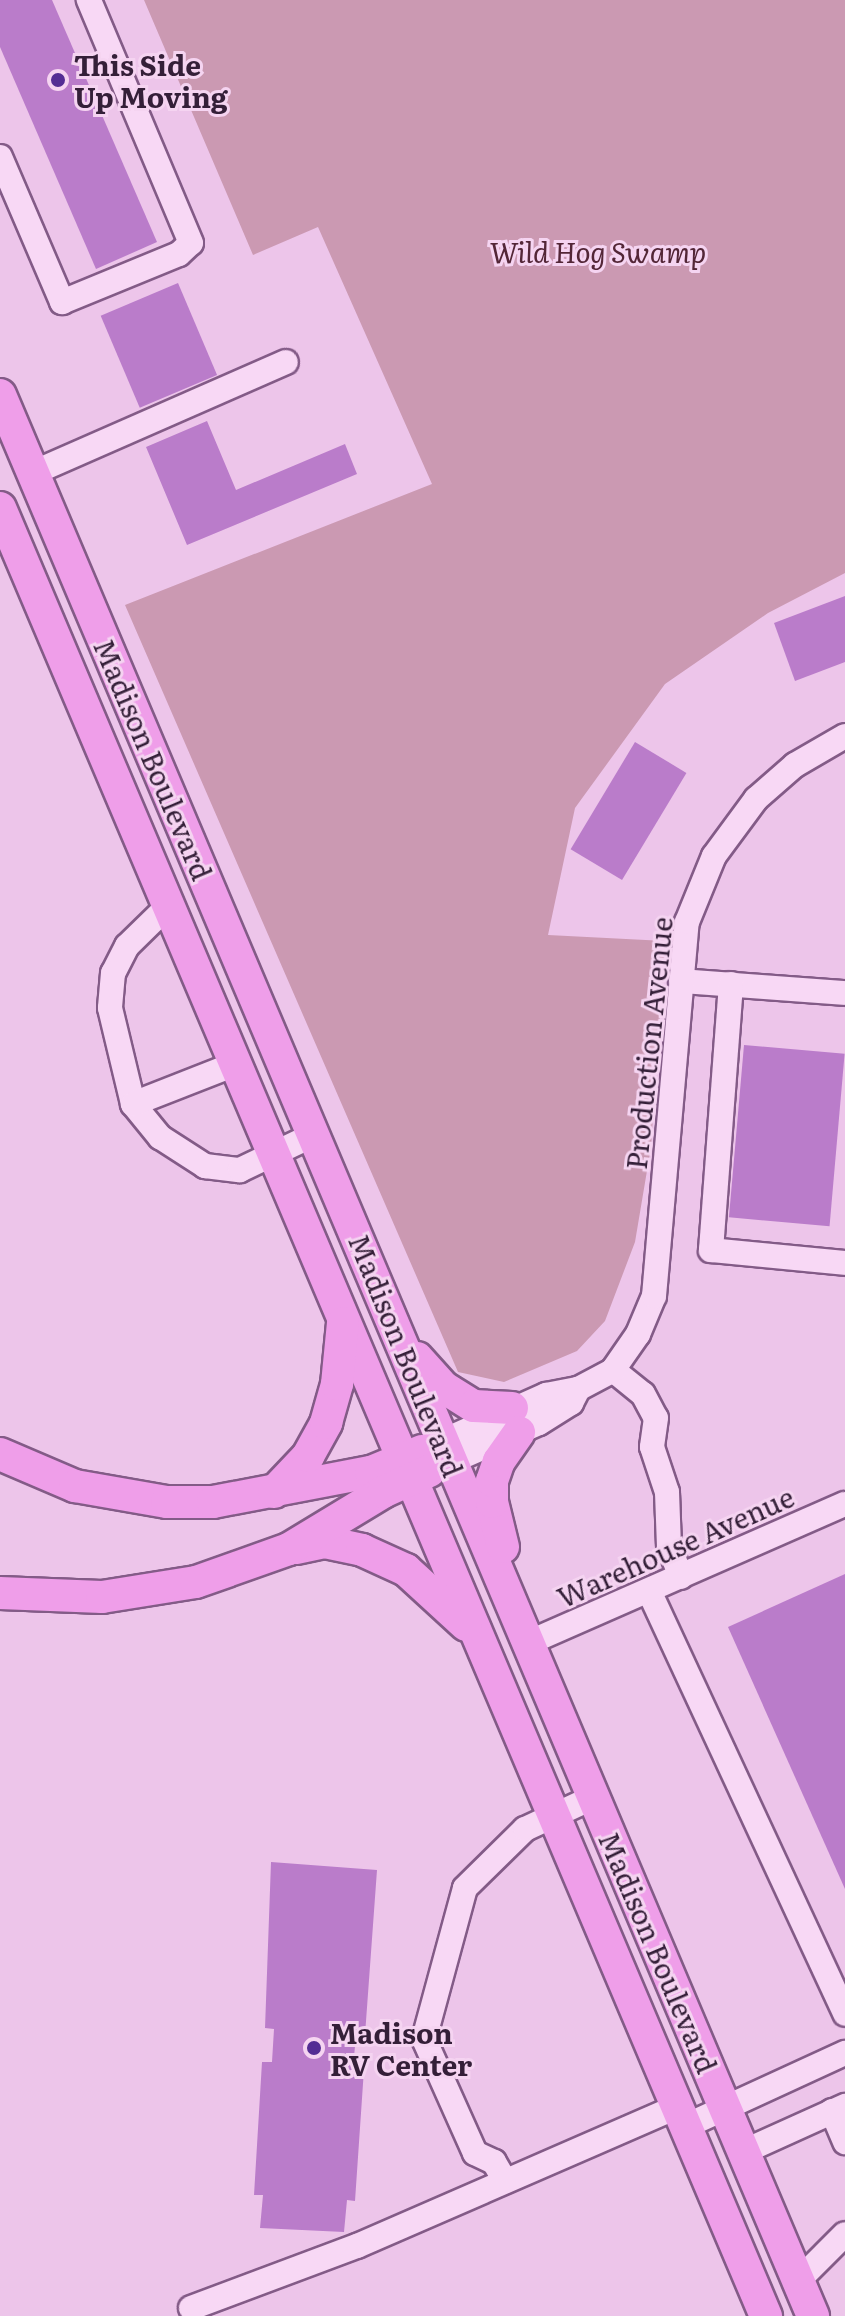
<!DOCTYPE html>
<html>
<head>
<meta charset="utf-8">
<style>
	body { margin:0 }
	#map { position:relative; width:845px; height:2316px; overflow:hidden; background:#edc5ea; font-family:Literata,serif }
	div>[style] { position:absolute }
	.green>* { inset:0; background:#cb99b2 }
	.building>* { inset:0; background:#ba7cca; transform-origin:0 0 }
	.roads { filter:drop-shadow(2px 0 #835b87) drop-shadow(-2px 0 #835b87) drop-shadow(0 2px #835b87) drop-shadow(0 -2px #835b87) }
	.minor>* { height:24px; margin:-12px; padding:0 12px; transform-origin:12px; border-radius:12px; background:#f8d8f5 }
	.major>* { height:32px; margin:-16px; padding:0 16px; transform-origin:16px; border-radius:16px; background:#ef9ee9 }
	.dots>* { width:22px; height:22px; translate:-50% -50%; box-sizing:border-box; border:4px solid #f5d4f1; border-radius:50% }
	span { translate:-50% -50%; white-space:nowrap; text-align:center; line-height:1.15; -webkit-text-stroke:6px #f5d4f1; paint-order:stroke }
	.poi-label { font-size:28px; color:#341f38; font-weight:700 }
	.left { translate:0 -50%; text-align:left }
	.park-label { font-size:28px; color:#532637; font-style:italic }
	.street-label { font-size:28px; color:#341f38 }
</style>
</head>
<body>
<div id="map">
	<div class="green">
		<div style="clip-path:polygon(144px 0,845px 0,845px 573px,768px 613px,665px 684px,575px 808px,548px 935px,665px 941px,651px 1147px,635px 1242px,605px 1321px,577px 1351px,504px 1382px,458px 1372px,125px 605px,432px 484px,318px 227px,253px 255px)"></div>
	</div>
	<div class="building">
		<div style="clip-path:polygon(0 0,52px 0,157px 242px,96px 269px,0 47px)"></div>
		<div style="left:178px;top:283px;width:100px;height:84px;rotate:67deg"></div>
		<div style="clip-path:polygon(207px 421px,236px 490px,345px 444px,357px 474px,187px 545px,146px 447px)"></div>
		<div style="clip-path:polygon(845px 596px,845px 662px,795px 681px,774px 623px)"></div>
		<div style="left:635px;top:742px;width:60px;height:125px;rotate:31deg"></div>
		<div style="left:744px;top:1045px;width:101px;height:173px;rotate:5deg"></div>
		<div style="clip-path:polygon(845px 1574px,845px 1889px,728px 1627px)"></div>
		<div style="clip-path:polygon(271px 1862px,377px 1870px,365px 2035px,356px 2035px,353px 2068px,364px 2069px,355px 2201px,347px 2200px,344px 2232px,260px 2228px,263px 2195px,254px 2195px,262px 2062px,272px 2062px,274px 2029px,265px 2028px)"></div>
	</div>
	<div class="roads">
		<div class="minor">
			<div style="left:0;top:157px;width:158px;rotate:66.8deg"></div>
			<div style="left:62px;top:302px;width:126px;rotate:-22.3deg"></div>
			<div style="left:179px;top:254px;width:16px;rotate:-43deg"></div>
			<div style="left:191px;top:243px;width:264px;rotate:-112.8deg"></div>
			<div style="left:33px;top:473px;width:276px;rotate:-23.7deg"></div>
			<div style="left:168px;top:906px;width:57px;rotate:135.7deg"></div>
			<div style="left:127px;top:946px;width:30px;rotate:117deg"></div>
			<div style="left:113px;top:973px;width:35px;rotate:95deg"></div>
			<div style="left:110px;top:1008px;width:99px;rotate:76.5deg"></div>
			<div style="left:133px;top:1104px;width:43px;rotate:50.7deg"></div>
			<div style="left:160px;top:1137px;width:54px;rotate:32.8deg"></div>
			<div style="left:205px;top:1166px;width:35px;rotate:7deg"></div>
			<div style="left:240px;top:1170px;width:83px;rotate:-25.6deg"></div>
			<div style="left:681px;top:981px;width:164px;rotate:4.2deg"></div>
			<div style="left:731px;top:984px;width:267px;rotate:94.3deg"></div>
			<div style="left:711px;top:1250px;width:135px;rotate:5.5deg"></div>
			<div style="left:133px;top:1104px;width:110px;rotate:-21.4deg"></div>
			<div style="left:613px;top:1370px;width:38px;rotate:39deg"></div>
			<div style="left:643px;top:1394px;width:27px;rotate:62deg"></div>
			<div style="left:656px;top:1418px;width:29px;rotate:98deg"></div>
			<div style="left:652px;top:1447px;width:47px;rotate:71.6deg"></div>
			<div style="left:667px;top:1492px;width:54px;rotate:87.9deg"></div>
			<div style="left:669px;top:1546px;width:33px;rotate:69deg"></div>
			<div style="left:443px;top:1441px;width:113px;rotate:-24.1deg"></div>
			<div style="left:546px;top:1395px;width:33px;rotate:-11deg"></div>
			<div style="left:578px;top:1389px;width:40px;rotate:-28deg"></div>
			<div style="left:613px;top:1370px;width:44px;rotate:-55.2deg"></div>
			<div style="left:638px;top:1334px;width:41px;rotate:-67.2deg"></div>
			<div style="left:654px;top:1296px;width:375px;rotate:-85deg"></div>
			<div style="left:687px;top:922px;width:71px;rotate:-67.8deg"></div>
			<div style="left:714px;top:856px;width:71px;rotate:-53.6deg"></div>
			<div style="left:756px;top:799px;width:52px;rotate:-41.1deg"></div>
			<div style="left:795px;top:765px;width:58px;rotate:-30.1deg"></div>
			<div style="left:450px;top:1462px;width:97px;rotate:-23.7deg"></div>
			<div style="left:539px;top:1423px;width:38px;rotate:-32deg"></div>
			<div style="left:571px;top:1403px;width:16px;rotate:-63deg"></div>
			<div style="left:649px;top:1591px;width:466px;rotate:65.1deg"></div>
			<div style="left:528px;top:1643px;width:346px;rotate:-23.7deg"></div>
			<div style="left:832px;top:2111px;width:34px;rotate:67deg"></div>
			<div style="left:686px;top:2126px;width:175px;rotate:-24.7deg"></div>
			<div style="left:743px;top:2152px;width:112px;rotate:-24.3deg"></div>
			<div style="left:505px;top:2181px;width:22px;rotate:-120deg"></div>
			<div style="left:494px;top:2162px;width:21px;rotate:-155deg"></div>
			<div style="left:475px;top:2153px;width:125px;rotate:-114.1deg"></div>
			<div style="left:424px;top:2039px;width:156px;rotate:-74.8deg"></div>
			<div style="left:465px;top:1888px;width:84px;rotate:-44.5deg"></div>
			<div style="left:525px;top:1829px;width:76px;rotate:-24.9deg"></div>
			<div style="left:798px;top:2281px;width:66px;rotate:-45deg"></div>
			<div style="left:191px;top:2308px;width:177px;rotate:-20.5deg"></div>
			<div style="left:357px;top:2246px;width:349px;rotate:-23.5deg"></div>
		</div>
		<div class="major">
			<div style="left:0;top:395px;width:2086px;rotate:67.06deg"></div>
			<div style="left:0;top:508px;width:1964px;rotate:67.04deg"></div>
			<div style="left:417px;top:1358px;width:39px;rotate:48deg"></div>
			<div style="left:443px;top:1387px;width:36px;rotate:32deg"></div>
			<div style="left:474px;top:1406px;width:38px;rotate:3deg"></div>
			<div style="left:0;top:1454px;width:82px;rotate:23.1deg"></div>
			<div style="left:75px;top:1486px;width:93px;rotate:9.9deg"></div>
			<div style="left:167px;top:1502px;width:46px"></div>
			<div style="left:213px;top:1502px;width:161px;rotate:-10.8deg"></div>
			<div style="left:371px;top:1472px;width:55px;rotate:-22.4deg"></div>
			<div style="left:274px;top:1492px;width:50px;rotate:-46.6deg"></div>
			<div style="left:308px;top:1456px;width:38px;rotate:-61deg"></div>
			<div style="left:326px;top:1423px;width:41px;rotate:-74.2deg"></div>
			<div style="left:337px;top:1384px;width:61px;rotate:-84.4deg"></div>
			<div style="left:503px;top:1547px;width:46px;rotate:-103.7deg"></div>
			<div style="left:492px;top:1502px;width:21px;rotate:-90deg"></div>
			<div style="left:492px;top:1481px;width:21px;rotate:-71deg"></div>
			<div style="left:499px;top:1461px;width:35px;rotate:-55deg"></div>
			<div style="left:296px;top:1548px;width:30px;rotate:-12deg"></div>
			<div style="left:325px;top:1542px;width:38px;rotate:12deg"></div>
			<div style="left:362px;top:1550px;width:48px;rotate:24.4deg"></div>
			<div style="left:406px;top:1570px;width:81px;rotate:42.5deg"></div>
			<div style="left:0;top:1593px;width:102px;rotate:2.2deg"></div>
			<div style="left:102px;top:1597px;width:95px;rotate:-9.1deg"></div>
			<div style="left:196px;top:1582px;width:99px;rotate:-19.5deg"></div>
			<div style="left:289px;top:1549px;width:110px;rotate:-31.2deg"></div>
			<div style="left:383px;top:1492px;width:51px;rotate:-24.5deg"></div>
		</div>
	</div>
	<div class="dots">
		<div style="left:58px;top:80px;background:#542d94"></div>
		<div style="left:314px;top:2048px;background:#542d94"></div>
	</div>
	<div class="poi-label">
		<span class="left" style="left:74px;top:80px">This Side<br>Up Moving</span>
		<span class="left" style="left:330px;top:2048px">Madison<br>RV Center</span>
	</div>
	<div class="park-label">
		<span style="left:598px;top:251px">Wild Hog Swamp</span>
	</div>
	<div class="street-label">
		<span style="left:154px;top:759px;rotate:67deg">Madison Boulevard</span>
		<span style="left:648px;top:1043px;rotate:-84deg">Production Avenue</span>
		<span style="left:407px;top:1355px;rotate:68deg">Madison Boulevard</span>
		<span style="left:675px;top:1546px;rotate:-24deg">Warehouse Avenue</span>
		<span style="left:659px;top:1952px;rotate:67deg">Madison Boulevard</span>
	</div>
</div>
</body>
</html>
